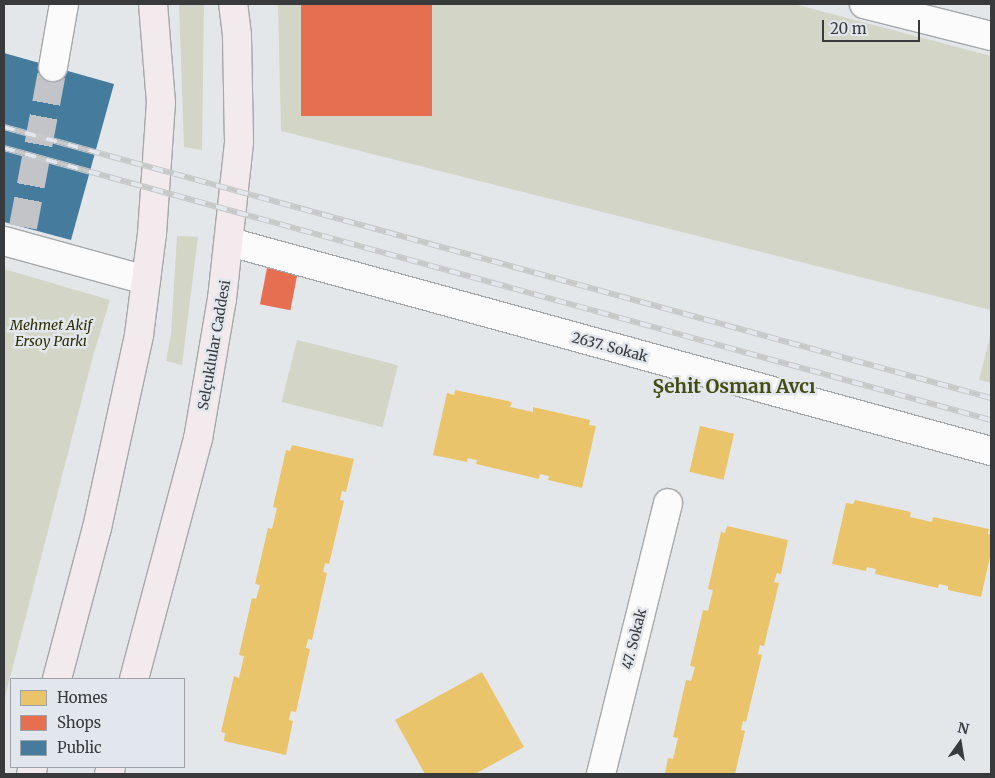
<!DOCTYPE html>
<html>
<head>
<meta charset="utf-8">
<style>
	body { margin:0 }
	#map { position:relative; width:995px; height:778px; overflow:hidden; background:#e4e7ea; font-family:Merriweather,serif }
	div>[style] { position:absolute }
	.green>* { inset:0; background:#d3d5c6; transform-origin:0 0 }
	.homes>* { inset:0; background:#e9c46a; transform-origin:0 0 }
	.shops>* { inset:0; background:#e76f51; transform-origin:0 0 }
	.public>* { inset:0; background:#457b9d }
	.minor-tunnel>* { height:28px; margin-top:-14px; transform-origin:0; background:repeating-linear-gradient(90deg,#c2c4c7 0 28px,transparent 0 42px) }
	.roads { filter:drop-shadow(1px 0 #a5a8aa) drop-shadow(-1px 0 #a5a8aa) drop-shadow(0 1px #a5a8aa) drop-shadow(0 -1px #a5a8aa) }
	.minor>* { height:28px; margin:-14px; padding:0 14px; transform-origin:14px; border-radius:14px; background:#fbfbfc }
	.major>* { height:28px; margin:-14px; padding:0 14px; transform-origin:14px; border-radius:14px; background:#f2eaed }
	.rail>* { height:5.5px; margin-top:-2.75px; transform-origin:0; background:repeating-linear-gradient(90deg,#e1e7ed 0 11px,#c7c8c8 0 22px); box-sizing:border-box; border-block:1px solid #c7c8c8 }
	span { translate:-50% -50%; white-space:nowrap; text-align:center; line-height:1.15; -webkit-text-stroke:5px #e1e7ed; paint-order:stroke }
	.park-label { font-size:14px; color:#2e2e01; font-style:italic }
	.street-label { font-size:14px; color:#383a3c }
	.district-label { font-size:19px; color:#444c11; font-weight:700 }
	.frame { position:absolute; inset:0; border:5px solid #383a3c; pointer-events:none }
	.legend { position:absolute; left:10px; top:678px; width:175px; height:90px; box-sizing:border-box; background:#e1e7ed; border:1px solid #9da2a6; margin:0; padding:6px 9px; list-style:none; font-size:15px; color:#383a3c }
	.legend li { display:flex; align-items:center; gap:10px; height:25px }
	.legend b { width:25px; border:1px solid #9da2a6 }
	.north { position:absolute; left:935px; top:718px; width:50px; height:50px; -webkit-text-stroke:4px #e1e7ed; paint-order:stroke; rotate:13deg; font-size:14px; font-weight:700; line-height:20px; text-align:center; color:#383a3c }
	.north::after { content:''; display:block; margin:auto; width:18px; height:22px; background:#383a3c; clip-path:polygon(50% 0,100% 100%,50% 72%,0 100%) }
	.scale { position:absolute; left:822px; top:20px; width:98px; height:22px; box-sizing:border-box; border:2px solid #383a3c; border-top:0; padding-left:6px; font-size:15px; line-height:18px; white-space:nowrap; color:#383a3c; -webkit-text-stroke:4px #e1e7ed; paint-order:stroke }
</style>
</head>
<body>
<div id="map">
	<div class="green">
		<div style="clip-path:polygon(179px 4px,204px 4px,202px 150px,184px 147px)"></div>
		<div style="clip-path:polygon(278px 4px,794px 4px,991px 56px,991px 310px,281px 131px)"></div>
		<div style="clip-path:polygon(177px 236px,198px 237px,182px 365px,166px 361px,171px 334px)"></div>
		<div style="clip-path:polygon(4px 269px,110px 300px,93px 356px,4px 701px)"></div>
		<div style="clip-path:polygon(991px 333px,991px 383px,979px 380px)"></div>
		<div style="left:297px;top:340px;width:104px;height:64px;rotate:14deg"></div>
	</div>
	<div class="homes">
		<div style="clip-path:polygon(455px 390px,512px 402px,510px 407px,533px 412px,533px 407px,590px 420px,589px 425px,596px 426px,582px 488px,548px 480px,549px 476px,540px 474px,539px 479px,476px 464px,477px 460px,468px 458px,467px 462px,433px 455px,447px 393px,454px 395px)"></div>
		<div style="left:700px;top:426px;width:35px;height:47px;rotate:13deg"></div>
		<div style="clip-path:polygon(292px 445px,354px 459px,346px 492px,342px 491px,340px 500px,344px 501px,329px 564px,325px 563px,323px 572px,327px 573px,312px 640px,308px 639px,306px 648px,310px 649px,296px 712px,291px 711px,289px 720px,293px 721px,286px 755px,224px 741px,225px 733px,221px 732px,234px 676px,239px 678px,244px 656px,239px 655px,252px 598px,256px 599px,260px 585px,255px 584px,268px 528px,272px 529px,277px 508px,273px 507px,286px 450px,290px 451px)"></div>
		<div style="clip-path:polygon(855px 500px,911px 512px,910px 517px,932px 522px,933px 517px,989px 529px,988px 534px,991px 535px,991px 552px,981px 597px,948px 590px,948px 586px,939px 584px,938px 588px,875px 574px,876px 569px,867px 567px,866px 571px,832px 564px,846px 503px,853px 504px)"></div>
		<div style="clip-path:polygon(727px 526px,788px 540px,781px 574px,777px 573px,774px 582px,779px 583px,764px 646px,760px 645px,758px 654px,762px 655px,746px 722px,743px 721px,741px 730px,745px 731px,735px 774px,665px 774px,668px 758px,673px 759px,678px 738px,673px 737px,686px 680px,691px 681px,695px 667px,690px 666px,703px 610px,708px 611px,713px 590px,708px 589px,721px 532px,725px 533px)"></div>
		<div style="clip-path:polygon(482px 672px,524px 747px,475px 774px,425px 774px,395px 720px)"></div>
	</div>
	<div class="shops">
		<div style="left:301px;top:4px;width:131px;height:112px"></div>
		<div style="left:267px;top:268px;width:31px;height:37px;rotate:11deg"></div>
	</div>
	<div class="public">
		<div style="clip-path:polygon(4px 53px,114px 84px,71px 240px,4px 222px)"></div>
	</div>
	<div class="minor-tunnel">
		<div style="left:23px;top:227px;width:163px;rotate:-79.4deg"></div>
	</div>
	<div class="roads">
		<div class="minor">
			<div style="left:864px;top:4px;width:131px;rotate:14.1deg"></div>
			<div style="left:53px;top:67px;width:64px;rotate:-80.1deg"></div>
			<div style="left:4px;top:241px;width:147px;rotate:15.4deg"></div>
			<div style="left:230px;top:242px;width:789px;rotate:15.36deg"></div>
			<div style="left:601px;top:774px;width:279px;rotate:-76.1deg"></div>
		</div>
		<div class="major">
			<div style="left:57px;top:679px;width:156px;rotate:-75.2deg"></div>
			<div style="left:97px;top:528px;width:198px;rotate:-77.7deg"></div>
			<div style="left:139px;top:335px;width:102px;rotate:-82.7deg"></div>
			<div style="left:152px;top:234px;width:131px;rotate:-86.1deg"></div>
			<div style="left:161px;top:103px;width:99px;rotate:-94.6deg"></div>
			<div style="left:134px;top:679px;width:248px;rotate:-75.1deg"></div>
			<div style="left:198px;top:439px;width:142px;rotate:-80.3deg"></div>
			<div style="left:222px;top:299px;width:158px;rotate:-83.8deg"></div>
			<div style="left:239px;top:142px;width:107px;rotate:-91.1deg"></div>
			<div style="left:237px;top:35px;width:31px;rotate:-97deg"></div>
			<div style="left:31px;top:774px;width:7px;rotate:-74deg"></div>
			<div style="left:109px;top:774px;width:7px;rotate:-74deg"></div>
		</div>
	</div>
	<div class="rail">
		<div style="left:4px;top:127px;width:1024px;rotate:15.35deg"></div>
		<div style="left:4px;top:148px;width:1024px;rotate:15.41deg"></div>
	</div>
	<div class="park-label">
		<span style="left:51px;top:333px">Mehmet Akif<br>Ersoy Parkı</span>
	</div>
	<div class="street-label">
		<span style="left:214px;top:345px;rotate:-80deg">Selçuklular Caddesi</span>
		<span style="left:610px;top:347px;rotate:15deg">2637. Sokak</span>
		<span style="left:634px;top:639px;rotate:-76deg">47. Sokak</span>
	</div>
	<div class="district-label">
		<span style="left:734px;top:387px">Şehit Osman Avcı</span>
	</div>
	<div class="frame"></div>
	<ul class="legend">
	<li><b style="height:14px;background:#e9c46a"></b>Homes</li>
	<li><b style="height:14px;background:#e76f51"></b>Shops</li>
	<li><b style="height:14px;background:#457b9d"></b>Public</li>
	</ul>
	<div class="north">N</div>
	<div class="scale">20 m</div>
</div>
</body>
</html>
